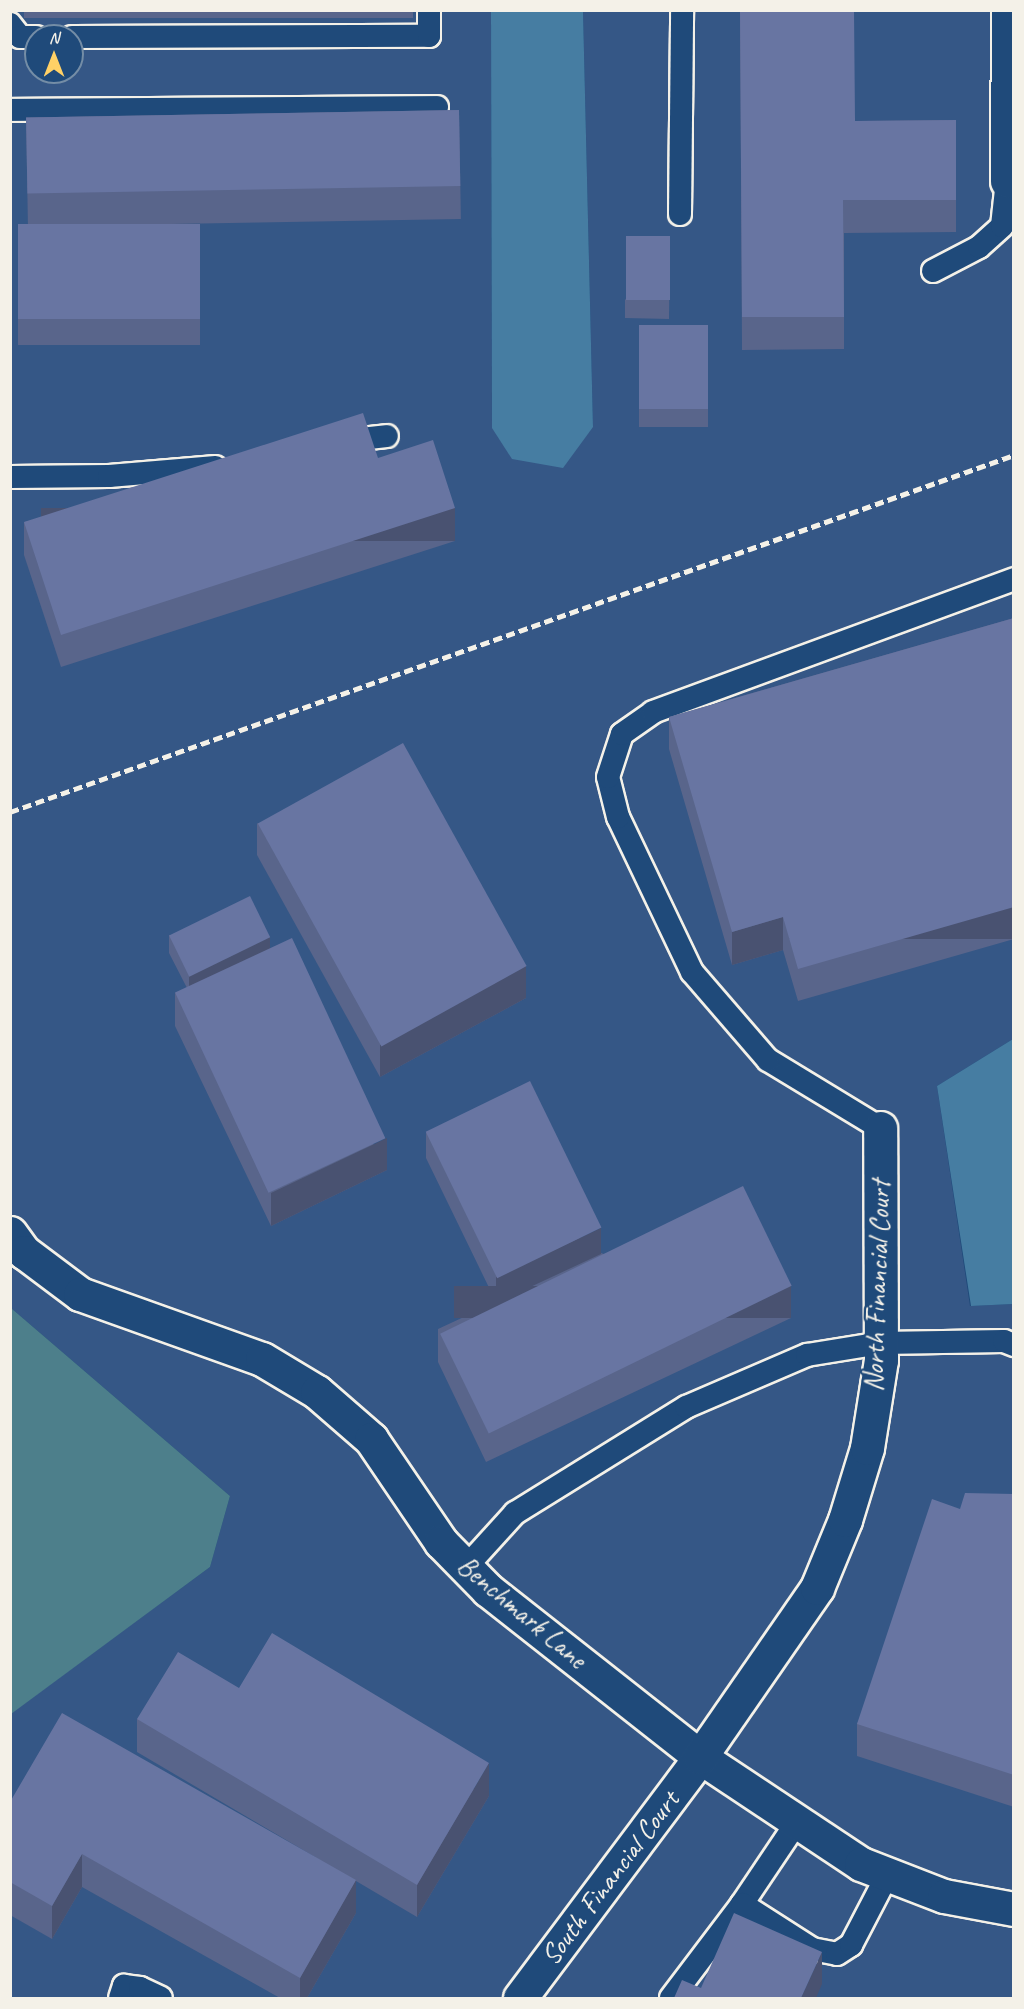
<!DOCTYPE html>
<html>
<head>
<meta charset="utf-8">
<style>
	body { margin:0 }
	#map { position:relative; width:1024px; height:2009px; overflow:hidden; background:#1f4a7a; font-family:Caveat,sans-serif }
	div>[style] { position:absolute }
	.built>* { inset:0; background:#355786 }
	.green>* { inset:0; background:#4d7f8b }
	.water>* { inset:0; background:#467da2 }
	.roads { filter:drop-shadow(2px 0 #f4f1e8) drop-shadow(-2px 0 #f4f1e8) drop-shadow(0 2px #f4f1e8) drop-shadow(0 -2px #f4f1e8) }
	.lane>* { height:22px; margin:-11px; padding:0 11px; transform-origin:11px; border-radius:11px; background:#1f4a7a }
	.street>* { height:33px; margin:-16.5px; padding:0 16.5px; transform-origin:16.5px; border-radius:16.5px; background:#1f4a7a }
	.rail>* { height:4.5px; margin-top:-2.25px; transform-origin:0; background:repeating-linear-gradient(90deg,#f4f1e8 0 9px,transparent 0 13.5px) }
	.wall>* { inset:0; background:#59658b; transform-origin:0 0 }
	.shaded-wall>* { inset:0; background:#495271; transform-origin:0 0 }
	.building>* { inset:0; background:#6875a2; transform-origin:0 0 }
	span { translate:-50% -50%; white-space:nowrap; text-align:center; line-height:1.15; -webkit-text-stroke:4.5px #1f4a7a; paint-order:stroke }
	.street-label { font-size:28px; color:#f4f1e8 }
	.frame { position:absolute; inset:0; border:12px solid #f4f1e8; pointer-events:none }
	.north { position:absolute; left:24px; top:24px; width:60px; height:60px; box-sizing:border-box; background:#1f4a7a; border:2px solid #748da6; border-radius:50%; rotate:0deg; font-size:16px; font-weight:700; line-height:24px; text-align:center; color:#f4f1e8 }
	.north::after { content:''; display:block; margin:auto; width:21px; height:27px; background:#ffd166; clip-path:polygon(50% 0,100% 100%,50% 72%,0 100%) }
</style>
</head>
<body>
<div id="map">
	<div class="built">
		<div style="clip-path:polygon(evenodd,11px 11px,491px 11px,492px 428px,593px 427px,583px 11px,1013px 11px,1013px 1039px,937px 1086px,970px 1306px,1013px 1304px,1013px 1998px,11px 1998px,10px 1714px,210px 1567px,230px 1496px,11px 1308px,11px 11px,36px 36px,72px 36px,72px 72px,36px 72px,36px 36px)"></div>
	</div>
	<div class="green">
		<div style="clip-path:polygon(11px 1308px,230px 1496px,210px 1567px,11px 1714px)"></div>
	</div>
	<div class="water">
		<div style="clip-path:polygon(491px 11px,583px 11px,593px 427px,563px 468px,512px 459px,492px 428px)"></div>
		<div style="clip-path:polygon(1013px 1039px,1013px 1304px,971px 1306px,937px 1086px)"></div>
	</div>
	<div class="roads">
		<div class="lane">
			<div style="left:10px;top:24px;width:16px;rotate:52deg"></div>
			<div style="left:20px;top:37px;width:16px"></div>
			<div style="left:72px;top:37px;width:357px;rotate:-0.2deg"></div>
			<div style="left:429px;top:36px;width:26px;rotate:-90deg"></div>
			<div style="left:10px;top:110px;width:427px;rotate:-0.4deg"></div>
			<div style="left:680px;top:214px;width:204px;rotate:-89.4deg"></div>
			<div style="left:933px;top:271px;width:52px;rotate:-27.6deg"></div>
			<div style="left:979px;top:247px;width:31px;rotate:-42deg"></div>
			<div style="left:1002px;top:226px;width:45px;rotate:-83.7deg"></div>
			<div style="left:342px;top:441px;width:45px;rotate:-6.3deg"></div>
			<div style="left:10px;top:477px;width:99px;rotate:-0.6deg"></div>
			<div style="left:109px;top:476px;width:107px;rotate:-4.8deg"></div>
			<div style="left:880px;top:1128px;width:131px;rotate:-148.7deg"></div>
			<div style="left:768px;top:1060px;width:116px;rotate:-130.8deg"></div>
			<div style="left:692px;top:972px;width:172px;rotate:-115.5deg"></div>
			<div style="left:618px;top:817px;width:41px;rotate:-104deg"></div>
			<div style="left:608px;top:777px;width:45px;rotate:-72deg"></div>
			<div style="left:622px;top:734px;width:38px;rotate:-35deg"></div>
			<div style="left:653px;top:712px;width:385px;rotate:-20.2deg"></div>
			<div style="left:466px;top:1567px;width:73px;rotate:-47.8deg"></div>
			<div style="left:515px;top:1513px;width:201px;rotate:-31.8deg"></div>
			<div style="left:686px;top:1407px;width:132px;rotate:-23.3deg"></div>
			<div style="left:807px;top:1355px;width:75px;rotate:-9.2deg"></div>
			<div style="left:881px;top:1343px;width:123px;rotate:-0.9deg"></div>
			<div style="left:1004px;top:1341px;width:11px;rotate:22deg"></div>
			<div style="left:742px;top:1904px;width:99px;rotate:-56.1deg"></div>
			<div style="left:120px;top:1998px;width:13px;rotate:-72deg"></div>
			<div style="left:124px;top:1986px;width:16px;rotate:7deg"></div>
			<div style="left:140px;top:1988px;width:23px;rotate:25deg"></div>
			<div style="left:671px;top:1998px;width:118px;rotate:-52.9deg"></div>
			<div style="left:742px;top:1904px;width:83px;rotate:32.7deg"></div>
			<div style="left:812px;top:1949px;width:25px;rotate:11deg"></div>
			<div style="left:837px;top:1954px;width:17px;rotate:-33deg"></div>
			<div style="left:851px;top:1945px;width:80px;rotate:-62.5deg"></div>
		</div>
		<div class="street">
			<div style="left:1007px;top:181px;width:171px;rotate:-89.7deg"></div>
			<div style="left:10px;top:1233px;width:24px;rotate:54deg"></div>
			<div style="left:24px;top:1252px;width:70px;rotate:36.9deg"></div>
			<div style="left:80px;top:1294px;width:193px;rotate:19.7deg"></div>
			<div style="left:262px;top:1359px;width:64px;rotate:31deg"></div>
			<div style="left:317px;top:1392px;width:72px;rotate:41deg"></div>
			<div style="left:371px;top:1439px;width:125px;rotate:55.8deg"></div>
			<div style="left:441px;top:1542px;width:67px;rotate:45.6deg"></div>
			<div style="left:488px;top:1590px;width:270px;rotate:38.2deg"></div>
			<div style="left:700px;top:1757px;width:193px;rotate:33.6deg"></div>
			<div style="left:861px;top:1864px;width:89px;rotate:21.1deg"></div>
			<div style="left:944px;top:1896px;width:71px;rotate:10.5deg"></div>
			<div style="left:520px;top:1998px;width:301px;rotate:-53.2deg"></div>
			<div style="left:700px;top:1757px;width:206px;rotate:-55.3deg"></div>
			<div style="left:817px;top:1588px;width:74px;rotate:-67.6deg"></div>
			<div style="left:845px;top:1520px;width:75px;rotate:-73deg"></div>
			<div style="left:867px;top:1448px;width:89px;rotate:-81deg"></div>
			<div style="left:881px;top:1360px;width:232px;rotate:-90.2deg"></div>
		</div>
	</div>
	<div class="rail">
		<div style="left:10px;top:812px;width:1066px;rotate:-19.57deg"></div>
	</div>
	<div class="wall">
		<div style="left:24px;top:10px;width:389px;height:8px"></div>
		<div style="clip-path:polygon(740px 10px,855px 121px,956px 120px,956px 232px,844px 233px,844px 349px,742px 350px)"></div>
		<div style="left:459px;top:110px;width:109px;height:433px;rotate:89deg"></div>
		<div style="left:18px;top:224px;width:182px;height:121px"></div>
		<div style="clip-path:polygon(670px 236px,669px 319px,625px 318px,625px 300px)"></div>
		<div style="left:639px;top:325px;width:69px;height:102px"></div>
		<div style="clip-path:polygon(378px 458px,455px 541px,61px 667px,24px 555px,24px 522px)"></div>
		<div style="clip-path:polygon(1014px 618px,1014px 939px,798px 1001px,783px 950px,732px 965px,669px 749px,669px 717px)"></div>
		<div style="clip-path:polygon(257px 823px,526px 998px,380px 1077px,257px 855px)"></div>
		<div style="clip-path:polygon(169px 935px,270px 949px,387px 1170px,271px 1226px,175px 1026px,175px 993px,187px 988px,169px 953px)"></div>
		<div style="clip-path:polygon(426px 1132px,601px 1253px,791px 1318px,486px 1462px,438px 1362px,438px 1329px,496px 1302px,426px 1158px)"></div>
		<div style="clip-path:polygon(1014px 1494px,1014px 1807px,857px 1756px,857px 1724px,960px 1509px)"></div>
		<div style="clip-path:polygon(239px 1688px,489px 1796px,417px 1917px,356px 1881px,356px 1913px,307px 1998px,280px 1998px,82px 1887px,52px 1939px,10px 1915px,10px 1802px,315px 1857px,137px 1752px,137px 1719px)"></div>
	</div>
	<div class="shaded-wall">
		<div style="left:455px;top:508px;width:33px;height:414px;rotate:90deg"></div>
		<div style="left:1014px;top:907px;width:32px;height:225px;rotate:90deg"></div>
		<div style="clip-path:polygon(783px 917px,783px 950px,732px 965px,732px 932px)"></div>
		<div style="clip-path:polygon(270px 937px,270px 955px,189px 993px,189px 975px)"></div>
		<div style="clip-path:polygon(526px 966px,526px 998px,380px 1077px,380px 1045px)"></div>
		<div style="clip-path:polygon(387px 1138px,387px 1170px,271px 1226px,271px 1193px)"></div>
		<div style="clip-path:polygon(601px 1228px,601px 1254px,496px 1303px,496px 1277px)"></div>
		<div style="left:791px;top:1286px;width:32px;height:337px;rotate:90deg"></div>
		<div style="clip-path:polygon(489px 1763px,489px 1796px,417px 1917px,417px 1885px)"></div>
		<div style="clip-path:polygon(82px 1854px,82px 1887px,52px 1939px,52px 1906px)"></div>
		<div style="clip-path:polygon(356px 1880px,356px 1913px,307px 1998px,300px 1998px,300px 1978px)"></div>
		<div style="clip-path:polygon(822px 1952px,822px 1984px,816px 1998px,801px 1998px)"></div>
	</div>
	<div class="building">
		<div style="clip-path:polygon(740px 10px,854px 10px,855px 121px,956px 120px,956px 200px,843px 200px,844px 317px,742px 317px)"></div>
		<div style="left:459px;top:110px;width:76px;height:433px;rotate:89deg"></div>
		<div style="left:18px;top:224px;width:182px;height:95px"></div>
		<div style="left:626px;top:236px;width:44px;height:64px"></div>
		<div style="left:639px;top:325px;width:69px;height:84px"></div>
		<div style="clip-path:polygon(363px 413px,378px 458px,433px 440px,455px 508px,61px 635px,24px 522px)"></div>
		<div style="clip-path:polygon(1014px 618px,1014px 907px,798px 969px,783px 917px,732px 932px,669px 717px)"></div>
		<div style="left:403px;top:743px;width:255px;height:166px;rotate:61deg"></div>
		<div style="left:250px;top:896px;width:46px;height:90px;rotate:64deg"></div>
		<div style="left:292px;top:938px;width:221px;height:129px;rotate:65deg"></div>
		<div style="left:530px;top:1081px;width:163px;height:116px;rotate:64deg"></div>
		<div style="left:743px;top:1186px;width:111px;height:337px;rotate:64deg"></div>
		<div style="clip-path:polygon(965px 1493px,1014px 1494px,1014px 1775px,857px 1724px,932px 1499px,960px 1509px)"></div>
		<div style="clip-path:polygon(272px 1633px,489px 1763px,417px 1885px,137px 1719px,178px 1652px,239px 1688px)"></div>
		<div style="clip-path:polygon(62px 1713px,356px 1880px,300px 1978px,82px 1854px,52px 1906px,10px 1882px,10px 1802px)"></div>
		<div style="clip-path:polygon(734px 1913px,822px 1952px,801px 1998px,674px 1998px,682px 1980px,701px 1988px)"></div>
	</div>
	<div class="street-label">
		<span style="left:877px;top:1286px;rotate:-88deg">North Financial Court</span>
		<span style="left:522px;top:1612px;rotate:40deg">Benchmark Lane</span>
		<span style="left:610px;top:1878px;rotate:-53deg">South Financial Court</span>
	</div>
	<div class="frame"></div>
	<div class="north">N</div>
</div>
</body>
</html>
